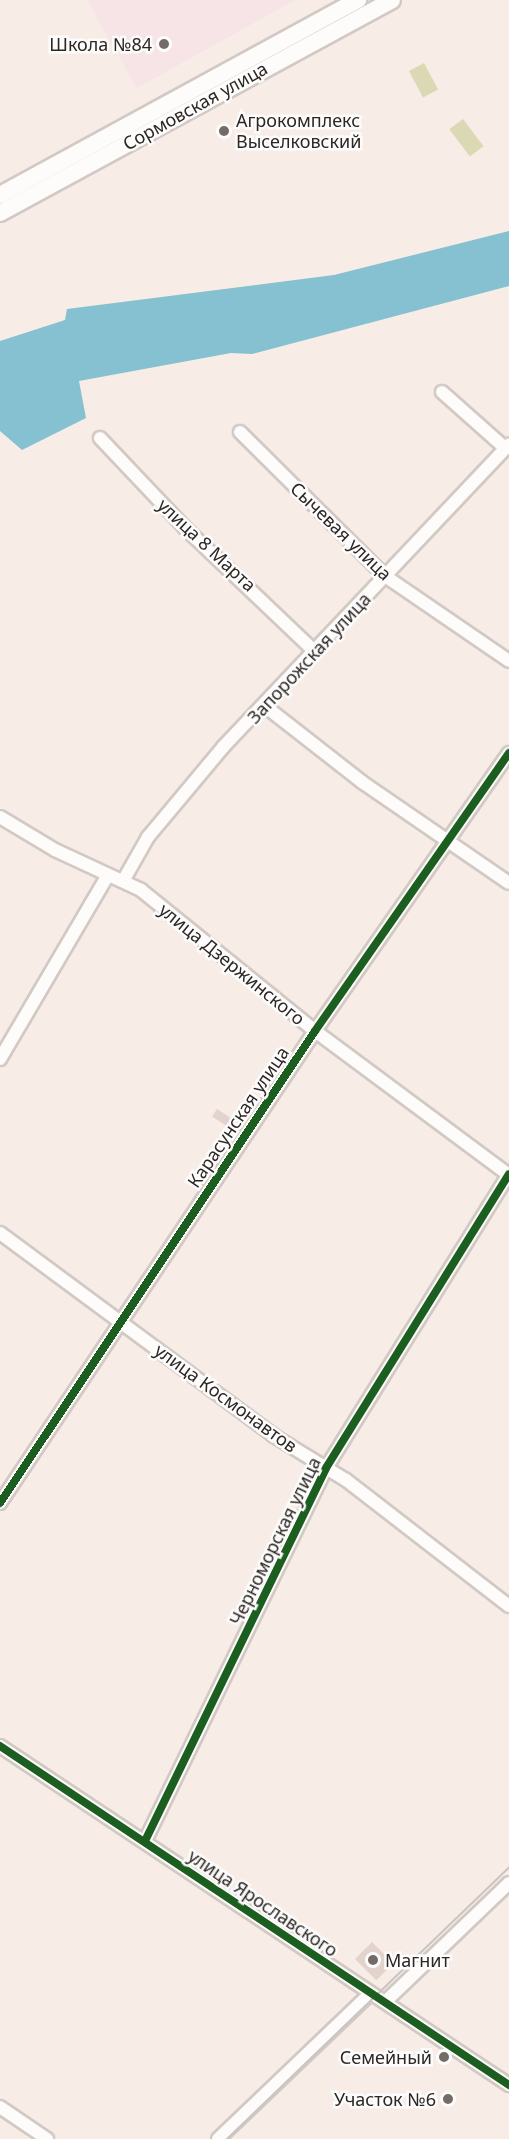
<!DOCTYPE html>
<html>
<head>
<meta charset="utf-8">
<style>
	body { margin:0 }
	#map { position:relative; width:509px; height:2139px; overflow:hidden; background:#f7ece6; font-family:"Noto Sans",sans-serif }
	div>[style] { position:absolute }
	.education>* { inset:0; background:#f6e4e7 }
	.green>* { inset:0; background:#dbd8b4; transform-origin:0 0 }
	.water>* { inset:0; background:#85c1d1 }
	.building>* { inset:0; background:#e2d4cc; transform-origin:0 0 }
	.roads { filter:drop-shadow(2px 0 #d2c9c4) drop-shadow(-2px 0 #d2c9c4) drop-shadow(0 2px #d2c9c4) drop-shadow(0 -2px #d2c9c4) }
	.minor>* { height:12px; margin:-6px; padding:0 6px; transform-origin:6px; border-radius:6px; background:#fefcfb }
	.major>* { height:16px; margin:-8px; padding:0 8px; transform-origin:8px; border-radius:8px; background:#fefcfb }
	.tram>* { height:1.5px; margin:-0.75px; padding:0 0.75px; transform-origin:0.75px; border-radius:0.75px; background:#c8c5c3 }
	.cycleway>* { height:8px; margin:-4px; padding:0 4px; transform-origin:4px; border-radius:4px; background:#1b5e20 }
	.dots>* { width:16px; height:16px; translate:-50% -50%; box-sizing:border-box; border:3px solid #fcfcfc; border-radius:50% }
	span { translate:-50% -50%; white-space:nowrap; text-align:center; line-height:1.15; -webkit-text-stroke:5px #fcfcfc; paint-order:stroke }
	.poi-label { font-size:18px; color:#2d2622 }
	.right { translate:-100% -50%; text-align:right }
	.left { translate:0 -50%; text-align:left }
	.street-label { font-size:18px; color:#2d2622 }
</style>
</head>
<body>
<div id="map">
	<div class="education">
		<div style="clip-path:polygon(87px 0,295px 0,137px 88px)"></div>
	</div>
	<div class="green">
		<div style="left:424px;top:63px;width:30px;height:17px;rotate:62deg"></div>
		<div style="left:463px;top:119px;width:34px;height:17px;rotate:53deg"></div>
	</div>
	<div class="water">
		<div style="clip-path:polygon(509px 231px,509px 286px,252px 354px,231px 353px,79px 381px,86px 418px,22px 450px,0 431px,0 341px,65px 320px,67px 309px,334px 275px)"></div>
	</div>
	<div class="building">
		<div style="left:217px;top:1109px;width:20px;height:9px;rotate:33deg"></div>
		<div style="left:372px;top:1942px;width:30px;height:24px;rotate:45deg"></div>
	</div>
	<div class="roads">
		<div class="minor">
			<div style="left:442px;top:392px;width:84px;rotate:41.6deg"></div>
			<div style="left:240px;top:432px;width:204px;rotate:44.8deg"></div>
			<div style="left:385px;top:576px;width:150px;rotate:34.4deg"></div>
			<div style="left:100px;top:438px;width:124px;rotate:46.6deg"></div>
			<div style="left:185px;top:528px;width:178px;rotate:43.6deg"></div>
			<div style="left:266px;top:707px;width:122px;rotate:38deg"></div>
			<div style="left:362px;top:782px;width:178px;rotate:34.5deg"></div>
			<div style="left:0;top:817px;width:64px;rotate:31deg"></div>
			<div style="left:55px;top:850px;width:95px;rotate:24.9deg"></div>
			<div style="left:141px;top:890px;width:224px;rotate:39deg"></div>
			<div style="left:315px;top:1031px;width:242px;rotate:36.6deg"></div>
			<div style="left:123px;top:881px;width:51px;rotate:-60.4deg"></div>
			<div style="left:148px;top:837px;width:119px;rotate:-50.1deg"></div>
			<div style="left:224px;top:746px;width:415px;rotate:-46.6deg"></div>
			<div style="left:0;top:1059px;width:213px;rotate:-59.6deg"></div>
			<div style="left:0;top:1233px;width:341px;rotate:36.5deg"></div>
			<div style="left:274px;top:1436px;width:84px;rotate:31.4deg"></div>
			<div style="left:346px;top:1480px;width:206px;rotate:37.7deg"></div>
			<div style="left:0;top:1503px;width:567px;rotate:-56.28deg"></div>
			<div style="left:315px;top:1031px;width:339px;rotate:-55.1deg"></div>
			<div style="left:0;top:1746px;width:612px;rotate:33.66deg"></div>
			<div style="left:145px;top:1841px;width:415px;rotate:-64.1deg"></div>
			<div style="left:326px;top:1468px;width:346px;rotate:-58.1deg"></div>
			<div style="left:385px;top:2002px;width:172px;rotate:-43.8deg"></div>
			<div style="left:0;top:2107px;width:57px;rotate:34.2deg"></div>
			<div style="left:218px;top:2139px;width:211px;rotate:-43.7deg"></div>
		</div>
		<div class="major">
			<div style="left:0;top:195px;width:408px;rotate:-28.6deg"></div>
			<div style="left:0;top:213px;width:446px;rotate:-28.5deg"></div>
		</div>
	</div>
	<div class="tram">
		<div style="left:227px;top:2139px;width:391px;rotate:-43.9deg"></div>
	</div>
	<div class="cycleway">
		<div style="left:0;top:1503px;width:567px;rotate:-56.28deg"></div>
		<div style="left:315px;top:1031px;width:339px;rotate:-55.1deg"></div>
		<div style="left:0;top:1746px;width:612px;rotate:33.66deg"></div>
		<div style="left:145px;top:1841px;width:415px;rotate:-64.1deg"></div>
		<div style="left:326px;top:1468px;width:346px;rotate:-58.1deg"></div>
	</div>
	<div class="dots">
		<div style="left:164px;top:44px;background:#746b67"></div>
		<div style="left:224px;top:131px;background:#746b67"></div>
		<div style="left:373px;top:1960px;background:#746b67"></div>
		<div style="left:444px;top:2057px;background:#746b67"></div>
		<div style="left:448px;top:2099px;background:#746b67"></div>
	</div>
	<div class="poi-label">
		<span class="right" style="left:152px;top:44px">Школа №84</span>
		<span class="left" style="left:236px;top:131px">Агрокомплекс<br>Выселковский</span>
		<span class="left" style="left:385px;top:1960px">Магнит</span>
		<span class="right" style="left:432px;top:2057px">Семейный</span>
		<span class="right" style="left:436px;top:2099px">Участок №6</span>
	</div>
	<div class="street-label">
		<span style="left:195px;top:106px;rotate:-29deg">Сормовская улица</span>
		<span style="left:341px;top:531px;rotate:44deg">Сычевая улица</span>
		<span style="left:207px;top:545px;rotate:43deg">улица 8 Марта</span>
		<span style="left:309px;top:658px;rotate:-47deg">Запорожская улица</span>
		<span style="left:232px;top:964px;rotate:39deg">улица Дзержинского</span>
		<span style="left:238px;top:1117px;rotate:-56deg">Карасунская улица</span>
		<span style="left:226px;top:1398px;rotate:36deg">улица Космонавтов</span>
		<span style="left:275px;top:1541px;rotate:-64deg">Черноморская улица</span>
		<span style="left:263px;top:1903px;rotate:34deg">улица Ярославского</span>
	</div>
</div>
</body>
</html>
